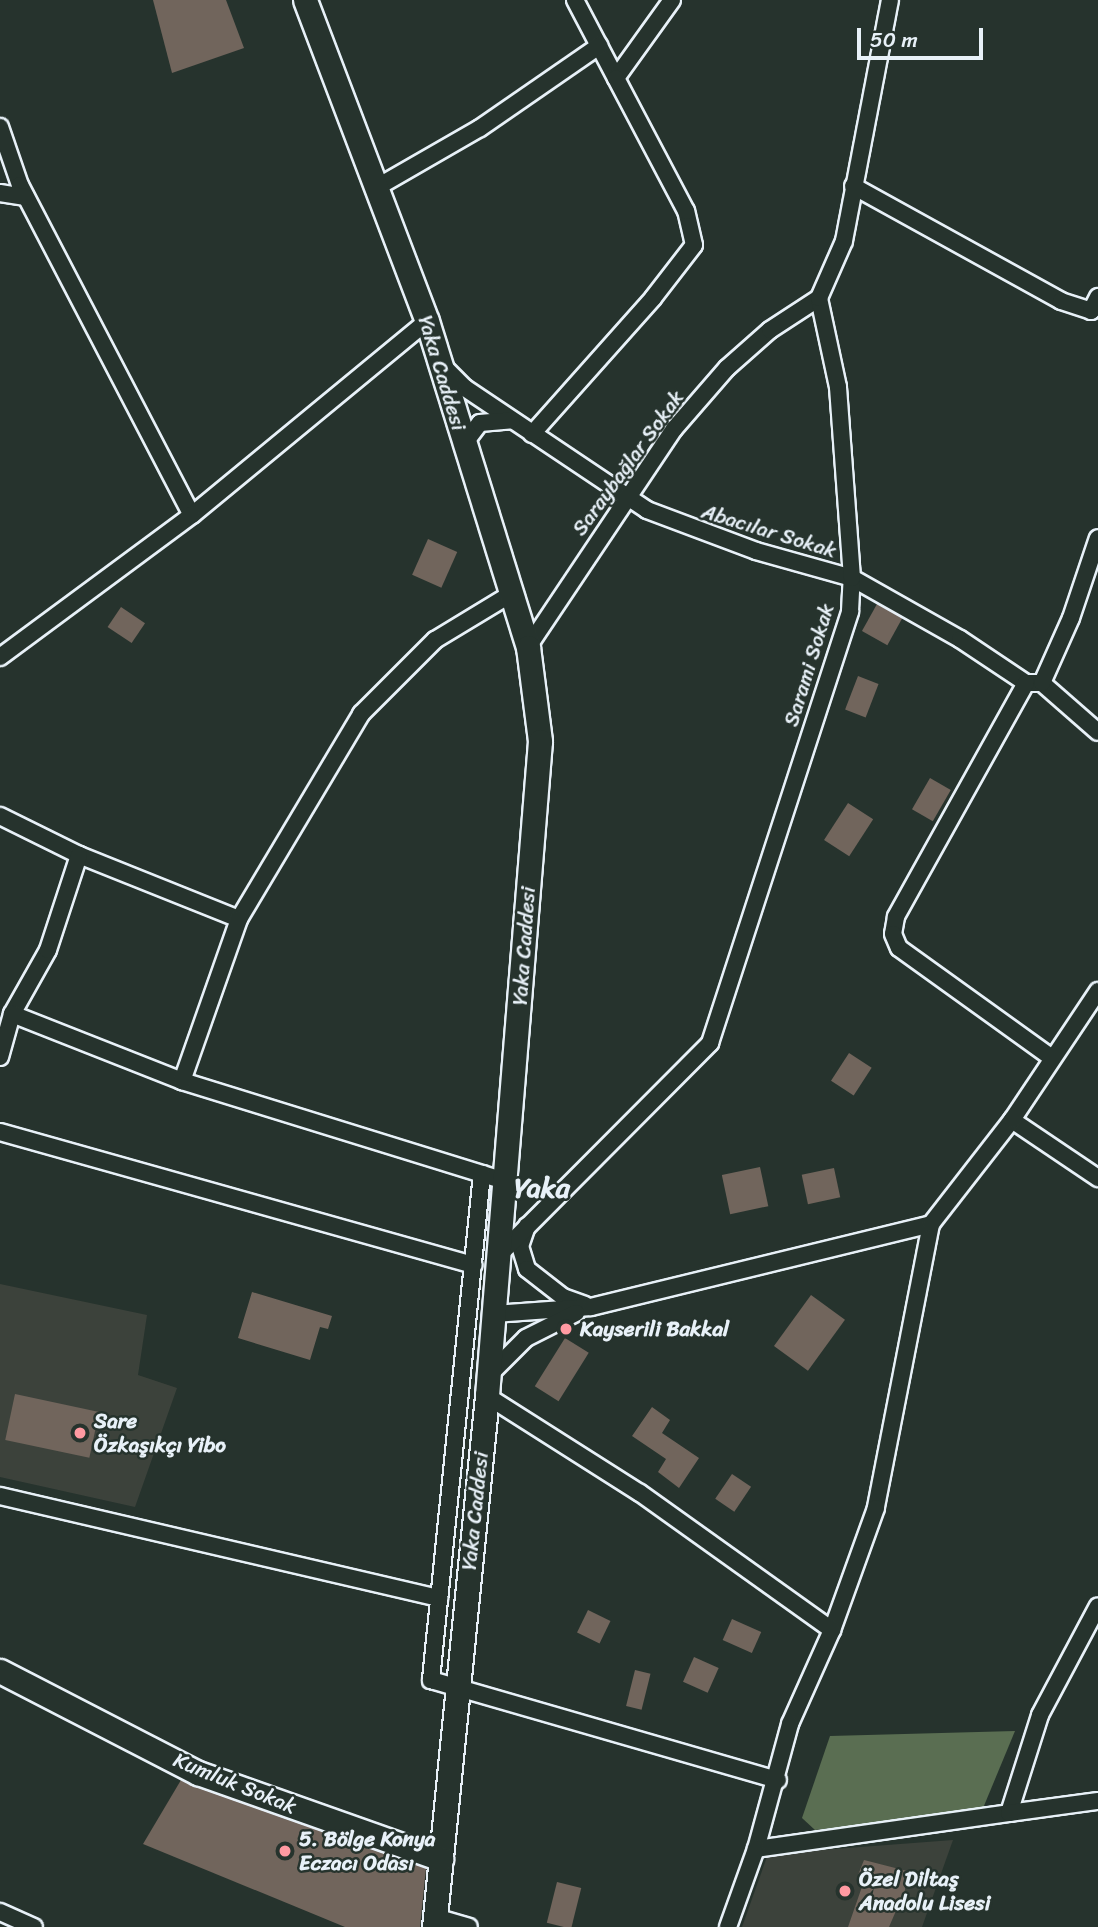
<!DOCTYPE html>
<html>
<head>
<meta charset="utf-8">
<style>
	body { margin:0 }
	#map { position:relative; width:1098px; height:1927px; overflow:hidden; background:#26332d; font-family:Sriracha,sans-serif }
	div>[style] { position:absolute }
	.built>* { inset:0; background:#3c423b }
	.green>* { inset:0; background:#5a6e52 }
	.building>* { inset:0; background:#71655c; transform-origin:0 0 }
	.roads { filter:drop-shadow(2px 0 #e8f1f8) drop-shadow(-2px 0 #e8f1f8) drop-shadow(0 2px #e8f1f8) drop-shadow(0 -2px #e8f1f8) }
	.street>* { height:16px; margin:-8px; padding:0 8px; transform-origin:8px; border-radius:8px; background:#26332d }
	.secondary>* { height:23px; margin:-11.5px; padding:0 11.5px; transform-origin:11.5px; border-radius:11.5px; background:#26332d }
	.dots>* { width:19px; height:19px; translate:-50% -50%; box-sizing:border-box; border:4px solid #26332d; border-radius:50% }
	span { translate:-50% -50%; white-space:nowrap; text-align:center; line-height:1.15; -webkit-text-stroke:5px #26332d; paint-order:stroke }
	.street-label { font-size:21px; color:#e8f1f8 }
	.poi-label { font-size:21px; color:#e8f1f8; font-weight:700 }
	.left { translate:0 -50%; text-align:left }
	.district-label { font-size:28px; color:#e8f1f8; font-weight:700 }
	.scale { position:absolute; left:857px; top:28px; width:126px; height:32px; box-sizing:border-box; border:4px solid #e8f1f8; border-top:0; padding-left:9px; font-size:21px; line-height:24px; white-space:nowrap; color:#e8f1f8; -webkit-text-stroke:5px #26332d; paint-order:stroke }
</style>
</head>
<body>
<div id="map">
	<div class="built">
		<div style="clip-path:polygon(0 1284px,147px 1315px,138px 1375px,177px 1388px,135px 1507px,0 1477px)"></div>
		<div style="clip-path:polygon(953px 1840px,922px 1927px,742px 1927px,768px 1854px)"></div>
	</div>
	<div class="green">
		<div style="clip-path:polygon(1015px 1731px,981px 1813px,815px 1830px,802px 1818px,830px 1736px)"></div>
	</div>
	<div class="building">
		<div style="clip-path:polygon(153px 0,226px 0,244px 48px,172px 73px)"></div>
		<div style="left:428px;top:539px;width:32px;height:39px;rotate:24deg"></div>
		<div style="left:877px;top:604px;width:29px;height:31px;rotate:29deg"></div>
		<div style="left:121px;top:607px;width:29px;height:24px;rotate:34deg"></div>
		<div style="left:858px;top:676px;width:22px;height:36px;rotate:21deg"></div>
		<div style="left:930px;top:778px;width:24px;height:36px;rotate:30deg"></div>
		<div style="left:848px;top:803px;width:30px;height:44px;rotate:33deg"></div>
		<div style="left:849px;top:1053px;width:27px;height:33px;rotate:33deg"></div>
		<div style="left:760px;top:1167px;width:40px;height:39px;rotate:78deg"></div>
		<div style="left:834px;top:1168px;width:30px;height:33px;rotate:78deg"></div>
		<div style="clip-path:polygon(252px 1292px,332px 1316px,328px 1329px,320px 1327px,310px 1360px,238px 1338px)"></div>
		<div style="left:811px;top:1295px;width:42px;height:63px;rotate:36deg"></div>
		<div style="left:565px;top:1338px;width:28px;height:57px;rotate:32deg"></div>
		<div style="left:15px;top:1394px;width:86px;height:47px;rotate:12deg"></div>
		<div style="clip-path:polygon(652px 1407px,670px 1420px,662px 1433px,699px 1458px,679px 1488px,658px 1472px,666px 1459px,632px 1436px)"></div>
		<div style="left:732px;top:1474px;width:23px;height:30px;rotate:34deg"></div>
		<div style="left:588px;top:1610px;width:25px;height:25px;rotate:26deg"></div>
		<div style="left:732px;top:1619px;width:32px;height:23px;rotate:24deg"></div>
		<div style="left:694px;top:1657px;width:27px;height:27px;rotate:24deg"></div>
		<div style="left:635px;top:1670px;width:16px;height:37px;rotate:14deg"></div>
		<div style="clip-path:polygon(181px 1780px,426px 1868px,420px 1927px,345px 1927px,143px 1844px)"></div>
		<div style="clip-path:polygon(864px 1860px,907px 1871px,905px 1890px,889px 1927px,848px 1927px,865px 1878px,858px 1875px)"></div>
		<div style="left:557px;top:1882px;width:25px;height:42px;rotate:14deg"></div>
	</div>
	<div class="roads">
		<div class="street">
			<div style="left:575px;top:0;width:88px;rotate:62.3deg"></div>
			<div style="left:616px;top:78px;width:96px;rotate:-54.3deg"></div>
			<div style="left:0;top:127px;width:61px;rotate:71deg"></div>
			<div style="left:20px;top:185px;width:372px;rotate:62.5deg"></div>
			<div style="left:192px;top:515px;width:305px;rotate:-39.5deg"></div>
			<div style="left:853px;top:186px;width:238px;rotate:28.9deg"></div>
			<div style="left:1061px;top:301px;width:32px;rotate:18deg"></div>
			<div style="left:1091px;top:311px;width:16px;rotate:-63deg"></div>
			<div style="left:374px;top:189px;width:122px;rotate:-29.9deg"></div>
			<div style="left:480px;top:128px;width:145px;rotate:-34.6deg"></div>
			<div style="left:0;top:193px;width:26px;rotate:9deg"></div>
			<div style="left:443px;top:366px;width:31px;rotate:45deg"></div>
			<div style="left:465px;top:388px;width:219px;rotate:33.8deg"></div>
			<div style="left:647px;top:510px;width:116px;rotate:20.6deg"></div>
			<div style="left:756px;top:551px;width:100px;rotate:15.7deg"></div>
			<div style="left:852px;top:578px;width:124px;rotate:29.5deg"></div>
			<div style="left:960px;top:639px;width:79px;rotate:33.7deg"></div>
			<div style="left:1026px;top:683px;width:16px"></div>
			<div style="left:1042px;top:683px;width:74px;rotate:41.2deg"></div>
			<div style="left:532px;top:434px;width:182px;rotate:-48.3deg"></div>
			<div style="left:653px;top:298px;width:67px;rotate:-52.3deg"></div>
			<div style="left:694px;top:245px;width:35px;rotate:-103deg"></div>
			<div style="left:686px;top:211px;width:150px;rotate:-117.8deg"></div>
			<div style="left:464px;top:444px;width:26px;rotate:-53deg"></div>
			<div style="left:480px;top:423px;width:32px;rotate:-5deg"></div>
			<div style="left:528px;top:647px;width:262px;rotate:-56.2deg"></div>
			<div style="left:674px;top:429px;width:81px;rotate:-49deg"></div>
			<div style="left:727px;top:368px;width:57px;rotate:-41.5deg"></div>
			<div style="left:770px;top:330px;width:59px;rotate:-33.1deg"></div>
			<div style="left:0;top:657px;width:239px;rotate:-36.5deg"></div>
			<div style="left:1026px;top:683px;width:268px;rotate:119.1deg"></div>
			<div style="left:896px;top:917px;width:17px;rotate:100deg"></div>
			<div style="left:893px;top:934px;width:15px;rotate:67deg"></div>
			<div style="left:899px;top:948px;width:188px;rotate:35.7deg"></div>
			<div style="left:1042px;top:683px;width:71px;rotate:-66deg"></div>
			<div style="left:1071px;top:618px;width:84px;rotate:-71.4deg"></div>
			<div style="left:0;top:816px;width:88px;rotate:26.3deg"></div>
			<div style="left:79px;top:855px;width:172px;rotate:21.8deg"></div>
			<div style="left:239px;top:919px;width:239px;rotate:-59.2deg"></div>
			<div style="left:361px;top:714px;width:105px;rotate:-45deg"></div>
			<div style="left:435px;top:640px;width:89px;rotate:-31.2deg"></div>
			<div style="left:12px;top:1014px;width:73px;rotate:-60.6deg"></div>
			<div style="left:48px;top:950px;width:100px;rotate:-71.9deg"></div>
			<div style="left:0;top:1057px;width:45px;rotate:-74.4deg"></div>
			<div style="left:12px;top:1014px;width:183px;rotate:21.5deg"></div>
			<div style="left:182px;top:1081px;width:339px;rotate:17.2deg"></div>
			<div style="left:182px;top:1081px;width:172px;rotate:-70.6deg"></div>
			<div style="left:1012px;top:1120px;width:104px;rotate:34deg"></div>
			<div style="left:0;top:1132px;width:492px;rotate:15.7deg"></div>
			<div style="left:482px;top:1174px;width:509px;rotate:95.76deg"></div>
			<div style="left:431px;top:1680px;width:361px;rotate:16.1deg"></div>
			<div style="left:931px;top:1224px;width:289px;rotate:101deg"></div>
			<div style="left:876px;top:1508px;width:130px;rotate:109.8deg"></div>
			<div style="left:832px;top:1630px;width:103px;rotate:114.1deg"></div>
			<div style="left:790px;top:1724px;width:130px;rotate:105.2deg"></div>
			<div style="left:756px;top:1849px;width:256px;rotate:-8.1deg"></div>
			<div style="left:1009px;top:1813px;width:103px;rotate:-72.4deg"></div>
			<div style="left:1040px;top:1715px;width:123px;rotate:-62deg"></div>
			<div style="left:527px;top:1226px;width:21px;rotate:109deg"></div>
			<div style="left:520px;top:1246px;width:24px;rotate:73deg"></div>
			<div style="left:527px;top:1269px;width:46px;rotate:37.9deg"></div>
			<div style="left:563px;top:1297px;width:23px;rotate:20deg"></div>
			<div style="left:500px;top:1254px;width:298px;rotate:-45.1deg"></div>
			<div style="left:710px;top:1043px;width:454px;rotate:-72deg"></div>
			<div style="left:850px;top:611px;width:33px;rotate:-87deg"></div>
			<div style="left:852px;top:578px;width:192px;rotate:-94.2deg"></div>
			<div style="left:838px;top:387px;width:91px;rotate:-102.1deg"></div>
			<div style="left:819px;top:298px;width:62px;rotate:-66.3deg"></div>
			<div style="left:844px;top:241px;width:245px;rotate:-79.2deg"></div>
			<div style="left:494px;top:1314px;width:97px;rotate:-4.1deg"></div>
			<div style="left:591px;top:1307px;width:350px;rotate:-13.7deg"></div>
			<div style="left:931px;top:1224px;width:132px;rotate:-52.1deg"></div>
			<div style="left:1012px;top:1120px;width:155px;rotate:-56.3deg"></div>
			<div style="left:489px;top:1375px;width:52px;rotate:-45deg"></div>
			<div style="left:526px;top:1338px;width:56px;rotate:-26.6deg"></div>
			<div style="left:487px;top:1396px;width:181px;rotate:32.4deg"></div>
			<div style="left:640px;top:1493px;width:236px;rotate:35.5deg"></div>
			<div style="left:0;top:1496px;width:451px;rotate:13.1deg"></div>
			<div style="left:1009px;top:1813px;width:90px;rotate:-7.7deg"></div>
			<div style="left:0;top:1912px;width:37px;rotate:24deg"></div>
			<div style="left:435px;top:1917px;width:35px;rotate:16deg"></div>
			<div style="left:728px;top:1927px;width:83px;rotate:-70.3deg"></div>
		</div>
		<div class="secondary">
			<div style="left:305px;top:0;width:343px;rotate:69.2deg"></div>
			<div style="left:427px;top:321px;width:341px;rotate:72.8deg"></div>
			<div style="left:528px;top:647px;width:95px;rotate:82.7deg"></div>
			<div style="left:540px;top:741px;width:657px;rotate:94.63deg"></div>
			<div style="left:487px;top:1396px;width:534px;rotate:95.7deg"></div>
			<div style="left:0;top:1671px;width:223px;rotate:27.3deg"></div>
			<div style="left:198px;top:1773px;width:258px;rotate:19.5deg"></div>
		</div>
	</div>
	<div class="dots">
		<div style="left:566px;top:1329px;background:#ff9aa2"></div>
		<div style="left:80px;top:1433px;background:#ff9aa2"></div>
		<div style="left:285px;top:1851px;background:#ff9aa2"></div>
		<div style="left:845px;top:1891px;background:#ff9aa2"></div>
	</div>
	<div class="street-label">
		<span style="left:442px;top:373px;rotate:73deg">Yaka Caddesi</span>
		<span style="left:628px;top:463px;rotate:-54deg">Saraybağlar Sokak</span>
		<span style="left:769px;top:531px;rotate:17deg">Abacılar Sokak</span>
		<span style="left:809px;top:665px;rotate:-73deg">Sarami Sokak</span>
		<span style="left:524px;top:946px;rotate:-86deg">Yaka Caddesi</span>
		<span style="left:475px;top:1511px;rotate:-84deg">Yaka Caddesi</span>
		<span style="left:235px;top:1783px;rotate:22deg">Kumluk Sokak</span>
	</div>
	<div class="poi-label">
		<span class="left" style="left:580px;top:1329px">Kayserili Bakkal</span>
		<span class="left" style="left:94px;top:1433px">Sare<br>Özkaşıkçı Yibo</span>
		<span class="left" style="left:299px;top:1851px">5. Bölge Konya<br>Eczacı Odası</span>
		<span class="left" style="left:859px;top:1891px">Özel Diltaş<br>Anadolu Lisesi</span>
	</div>
	<div class="district-label">
		<span style="left:542px;top:1188px">Yaka</span>
	</div>
	<div class="scale">50 m</div>
</div>
</body>
</html>
